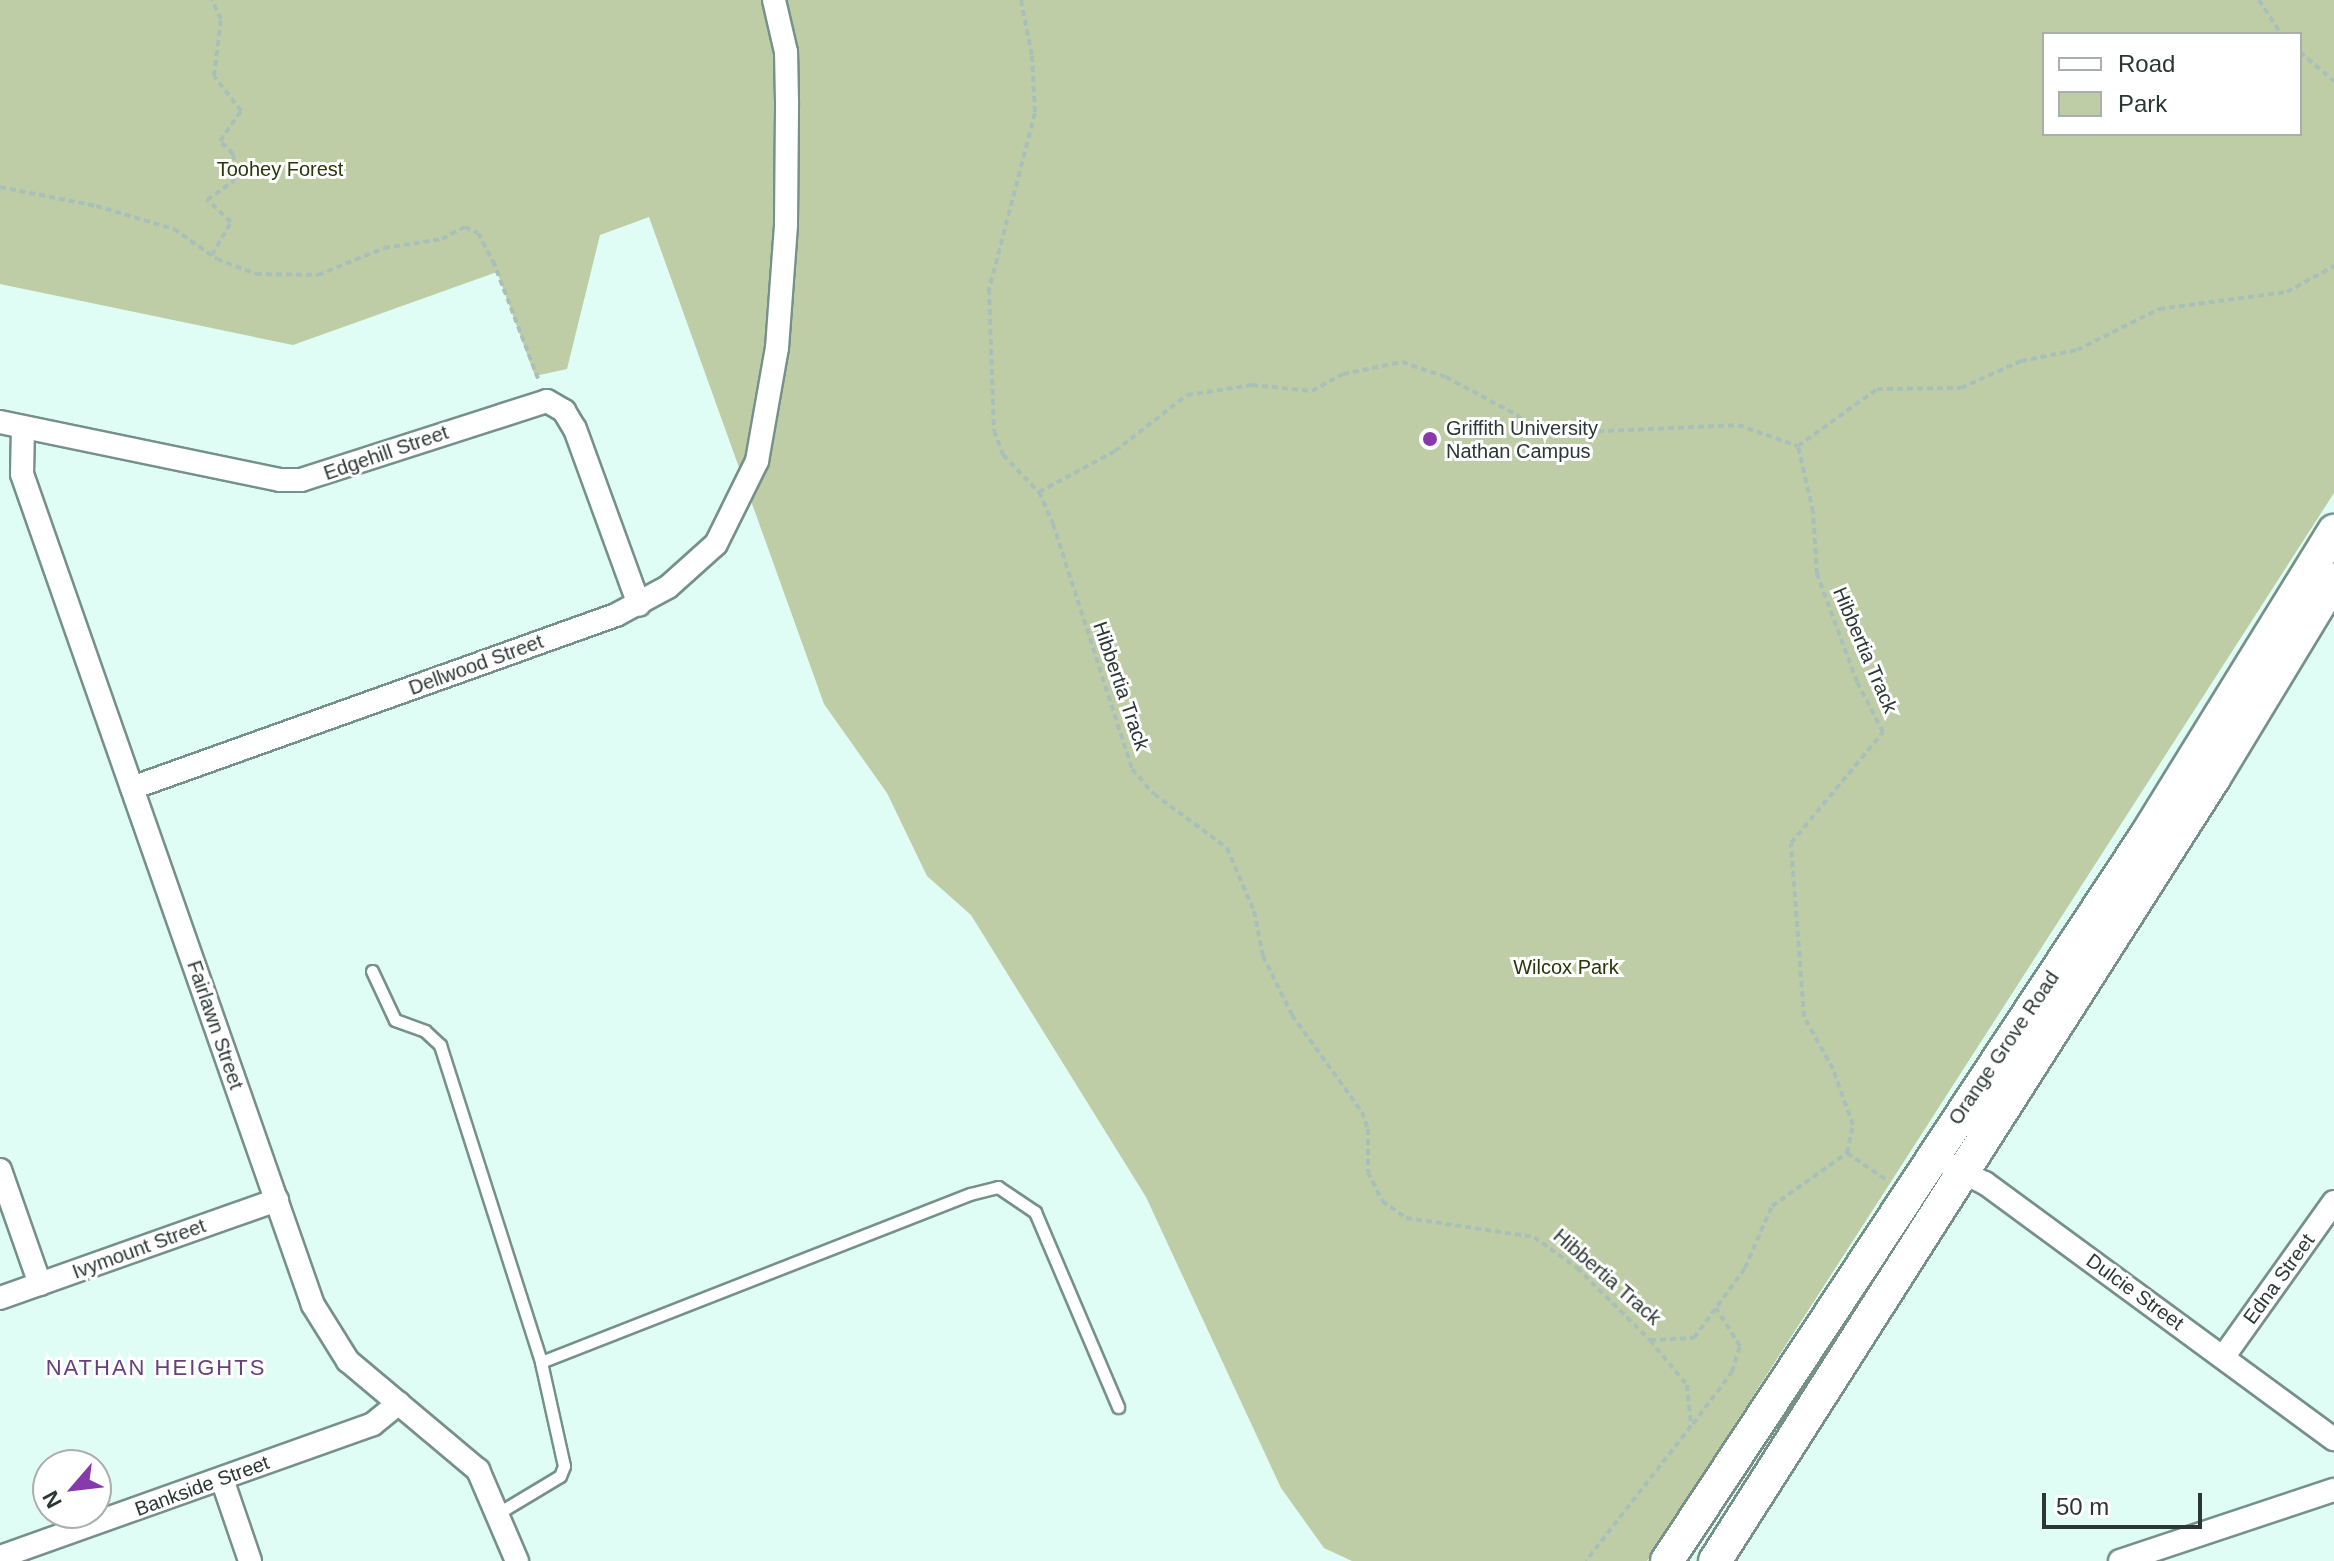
<!DOCTYPE html>
<html>
<head>
<meta charset="utf-8">
<style>
	body { margin:0 }
	#map { position:relative; width:2334px; height:1561px; overflow:hidden; background:#dffcf5; font-family:Helvetica,sans-serif }
	div>[style] { position:absolute }
	.green>* { inset:0; background:#becda5 }
	.path>* { height:4px; margin-top:-2px; transform-origin:0; background:repeating-linear-gradient(90deg,#a8c0ba 0 6px,transparent 0 10px) }
	.roads { filter:drop-shadow(2px 0 #76908a) drop-shadow(-2px 0 #76908a) drop-shadow(0 2px #76908a) drop-shadow(0 -2px #76908a) }
	.lane>* { height:11px; margin:-5.5px; padding:0 5.5px; transform-origin:5.5px; border-radius:5.5px; background:#fff }
	.street>* { height:22px; margin:-11px; padding:0 11px; transform-origin:11px; border-radius:11px; background:#fff }
	.secondary>* { height:32px; margin:-16px; padding:0 16px; transform-origin:16px; border-radius:16px; background:#fff }
	.dots>* { width:22px; height:22px; translate:-50% -50%; box-sizing:border-box; border:4px solid #fff; border-radius:50% }
	span { translate:-50% -50%; white-space:nowrap; text-align:center; line-height:1.15; -webkit-text-stroke:6px #fff; paint-order:stroke }
	.park-label { font-size:20px; color:#29360a }
	.poi-label { font-size:20px; color:#2b3734 }
	.left { translate:0 -50%; text-align:left }
	.street-label { font-size:20px; color:#2b3734 }
	.neighbourhood-label { font-size:22px; color:#66417a; letter-spacing:2px }
	.legend { position:absolute; left:2042px; top:32px; width:260px; height:104px; box-sizing:border-box; background:#fff; border:2px solid #aaafae; margin:0; padding:10px 14px; list-style:none; font-size:24px; color:#2b3734 }
	.legend li { display:flex; align-items:center; gap:16px; height:40px }
	.legend b { width:40px; border:2px solid #aaafae }
	.north { position:absolute; left:32px; top:1449px; width:80px; height:80px; box-sizing:border-box; background:#fff; border:2px solid #aaafae; border-radius:50%; rotate:242deg; font-size:22px; font-weight:700; line-height:32px; text-align:center; color:#2b3734 }
	.north::after { content:''; display:block; margin:auto; width:28px; height:36px; background:#863aab; clip-path:polygon(50% 0,100% 100%,50% 72%,0 100%) }
	.scale { position:absolute; left:2042px; top:1493px; width:160px; height:36px; box-sizing:border-box; border:4px solid #2b3734; border-top:0; padding-left:10px; font-size:24px; line-height:28px; white-space:nowrap; color:#2b3734; -webkit-text-stroke:6px #fff; paint-order:stroke }
</style>
</head>
<body>
<div id="map">
	<div class="green">
		<div style="clip-path:polygon(evenodd,0 0,2334px 0,2334px 493px,1647px 1561px,1352px 1561px,1324px 1548px,1281px 1488px,1146px 1197px,971px 915px,927px 876px,887px 793px,824px 704px,649px 217px,600px 235px,567px 369px,535px 376px,497px 272px,293px 345px,0 284px,0 0,2044px 34px,2300px 34px,2300px 134px,2044px 134px,2044px 34px)"></div>
	</div>
	<div class="path">
		<div style="left:1021px;top:0;width:57px;rotate:78.9deg"></div>
		<div style="left:1032px;top:56px;width:57px;rotate:87deg"></div>
		<div style="left:1035px;top:113px;width:182px;rotate:104.6deg"></div>
		<div style="left:989px;top:289px;width:142px;rotate:88deg"></div>
		<div style="left:994px;top:431px;width:26px;rotate:69deg"></div>
		<div style="left:1003px;top:455px;width:52px;rotate:45.8deg"></div>
		<div style="left:1039px;top:492px;width:35px;rotate:66deg"></div>
		<div style="left:1053px;top:524px;width:257px;rotate:72.1deg"></div>
		<div style="left:1132px;top:769px;width:33px;rotate:49deg"></div>
		<div style="left:1154px;top:794px;width:91px;rotate:36.5deg"></div>
		<div style="left:1227px;top:848px;width:69px;rotate:66.8deg"></div>
		<div style="left:1254px;top:911px;width:46px;rotate:78.7deg"></div>
		<div style="left:1263px;top:956px;width:66px;rotate:63.8deg"></div>
		<div style="left:1292px;top:1015px;width:120px;rotate:54.2deg"></div>
		<div style="left:1362px;top:1112px;width:18px;rotate:71deg"></div>
		<div style="left:1368px;top:1129px;width:43px;rotate:90deg"></div>
		<div style="left:1368px;top:1172px;width:32px;rotate:64deg"></div>
		<div style="left:1382px;top:1201px;width:29px;rotate:35deg"></div>
		<div style="left:1406px;top:1218px;width:129px;rotate:8.4deg"></div>
		<div style="left:1534px;top:1237px;width:53px;rotate:35.8deg"></div>
		<div style="left:1577px;top:1268px;width:103px;rotate:44.6deg"></div>
		<div style="left:1650px;top:1340px;width:58px;rotate:50.6deg"></div>
		<div style="left:1687px;top:1385px;width:41px;rotate:84.4deg"></div>
		<div style="left:1691px;top:1426px;width:171px;rotate:127.9deg"></div>
		<div style="left:2259px;top:0;width:40px;rotate:57.1deg"></div>
		<div style="left:2300px;top:52px;width:45px;rotate:40.5deg"></div>
		<div style="left:0;top:187px;width:98px;rotate:11.2deg"></div>
		<div style="left:96px;top:206px;width:81px;rotate:16.4deg"></div>
		<div style="left:174px;top:229px;width:52px;rotate:34.9deg"></div>
		<div style="left:217px;top:259px;width:42px;rotate:21deg"></div>
		<div style="left:256px;top:274px;width:62px;rotate:0.9deg"></div>
		<div style="left:318px;top:275px;width:71px;rotate:-22.2deg"></div>
		<div style="left:384px;top:248px;width:59px;rotate:-8.8deg"></div>
		<div style="left:442px;top:239px;width:26px;rotate:-28deg"></div>
		<div style="left:465px;top:227px;width:14px;rotate:25deg"></div>
		<div style="left:478px;top:233px;width:32px;rotate:62deg"></div>
		<div style="left:493px;top:261px;width:129px;rotate:69deg"></div>
		<div style="left:212px;top:255px;width:38px;rotate:-60deg"></div>
		<div style="left:231px;top:222px;width:33px;rotate:-137deg"></div>
		<div style="left:207px;top:200px;width:34px;rotate:-36deg"></div>
		<div style="left:235px;top:180px;width:26px;rotate:-94deg"></div>
		<div style="left:233px;top:154px;width:18px;rotate:-135deg"></div>
		<div style="left:220px;top:141px;width:37px;rotate:-55deg"></div>
		<div style="left:241px;top:111px;width:44px;rotate:-127.6deg"></div>
		<div style="left:214px;top:76px;width:57px;rotate:-83deg"></div>
		<div style="left:221px;top:19px;width:21px;rotate:-115deg"></div>
		<div style="left:1798px;top:446px;width:97px;rotate:-35.8deg"></div>
		<div style="left:1877px;top:389px;width:84px;rotate:-0.7deg"></div>
		<div style="left:1961px;top:388px;width:66px;rotate:-24.2deg"></div>
		<div style="left:2021px;top:361px;width:57px;rotate:-11.1deg"></div>
		<div style="left:2077px;top:350px;width:92px;rotate:-26.6deg"></div>
		<div style="left:2159px;top:309px;width:129px;rotate:-7.6deg"></div>
		<div style="left:2287px;top:292px;width:54px;rotate:-29deg"></div>
		<div style="left:1039px;top:492px;width:86px;rotate:-28.3deg"></div>
		<div style="left:1115px;top:451px;width:91px;rotate:-37.9deg"></div>
		<div style="left:1187px;top:395px;width:66px;rotate:-8.7deg"></div>
		<div style="left:1252px;top:385px;width:60px;rotate:5.7deg"></div>
		<div style="left:1312px;top:391px;width:35px;rotate:-29deg"></div>
		<div style="left:1343px;top:374px;width:60px;rotate:-11.5deg"></div>
		<div style="left:1402px;top:362px;width:46px;rotate:18.8deg"></div>
		<div style="left:1446px;top:377px;width:81px;rotate:28.2deg"></div>
		<div style="left:1517px;top:415px;width:28px;rotate:42deg"></div>
		<div style="left:1538px;top:434px;width:200px;rotate:-2.6deg"></div>
		<div style="left:1738px;top:425px;width:64px;rotate:19.3deg"></div>
		<div style="left:1847px;top:1153px;width:50px;rotate:34.3deg"></div>
		<div style="left:1650px;top:1340px;width:44px;rotate:-2.6deg"></div>
		<div style="left:1694px;top:1338px;width:87px;rotate:-53.9deg"></div>
		<div style="left:1745px;top:1268px;width:68px;rotate:-66.5deg"></div>
		<div style="left:1772px;top:1206px;width:92px;rotate:-35.2deg"></div>
		<div style="left:1847px;top:1153px;width:29px;rotate:-78deg"></div>
		<div style="left:1853px;top:1125px;width:59px;rotate:-109.7deg"></div>
		<div style="left:1833px;top:1069px;width:60px;rotate:-119.1deg"></div>
		<div style="left:1804px;top:1017px;width:174px;rotate:-94.3deg"></div>
		<div style="left:1791px;top:843px;width:144px;rotate:-50.3deg"></div>
		<div style="left:1883px;top:732px;width:56px;rotate:-117.5deg"></div>
		<div style="left:1857px;top:682px;width:115px;rotate:-110.3deg"></div>
		<div style="left:1817px;top:574px;width:62px;rotate:-93.7deg"></div>
		<div style="left:1813px;top:512px;width:68px;rotate:-102.8deg"></div>
		<div style="left:1693px;top:1424px;width:65px;rotate:-53.1deg"></div>
		<div style="left:1732px;top:1372px;width:27px;rotate:-73deg"></div>
		<div style="left:1740px;top:1346px;width:45px;rotate:-122.3deg"></div>
	</div>
	<div class="roads">
		<div class="lane">
			<div style="left:372px;top:971px;width:54px;rotate:64.9deg"></div>
			<div style="left:395px;top:1020px;width:32px;rotate:20deg"></div>
			<div style="left:425px;top:1031px;width:21px;rotate:43deg"></div>
			<div style="left:440px;top:1045px;width:333px;rotate:72.3deg"></div>
			<div style="left:500px;top:1512px;width:70px;rotate:-31deg"></div>
			<div style="left:560px;top:1476px;width:11px;rotate:-68deg"></div>
			<div style="left:564px;top:1466px;width:107px;rotate:-102.5deg"></div>
			<div style="left:541px;top:1362px;width:461px;rotate:-21.4deg"></div>
			<div style="left:970px;top:1194px;width:29px;rotate:-14deg"></div>
			<div style="left:998px;top:1187px;width:45px;rotate:34deg"></div>
			<div style="left:1035px;top:1212px;width:212px;rotate:66.9deg"></div>
		</div>
		<div class="street">
			<div style="left:0;top:422px;width:286px;rotate:11.7deg"></div>
			<div style="left:280px;top:480px;width:21px"></div>
			<div style="left:301px;top:480px;width:258px;rotate:-17.8deg"></div>
			<div style="left:547px;top:401px;width:20px;rotate:30deg"></div>
			<div style="left:564px;top:411px;width:21px;rotate:59deg"></div>
			<div style="left:575px;top:429px;width:187px;rotate:70deg"></div>
			<div style="left:23px;top:427px;width:47px;rotate:91.2deg"></div>
			<div style="left:22px;top:474px;width:880px;rotate:70.7deg"></div>
			<div style="left:313px;top:1305px;width:66px;rotate:58deg"></div>
			<div style="left:348px;top:1361px;width:170px;rotate:40deg"></div>
			<div style="left:478px;top:1470px;width:99px;rotate:66.8deg"></div>
			<div style="left:132px;top:788px;width:514px;rotate:-19.67deg"></div>
			<div style="left:616px;top:615px;width:59px;rotate:-28.3deg"></div>
			<div style="left:668px;top:587px;width:64px;rotate:-41.9deg"></div>
			<div style="left:716px;top:544px;width:93px;rotate:-63.7deg"></div>
			<div style="left:757px;top:461px;width:115px;rotate:-80deg"></div>
			<div style="left:777px;top:348px;width:124px;rotate:-85.8deg"></div>
			<div style="left:786px;top:224px;width:122px;rotate:-89.5deg"></div>
			<div style="left:787px;top:102px;width:50px;rotate:-91.1deg"></div>
			<div style="left:786px;top:52px;width:53px;rotate:-103deg"></div>
			<div style="left:1951px;top:1166px;width:38px;rotate:27deg"></div>
			<div style="left:1985px;top:1183px;width:433px;rotate:36.3deg"></div>
			<div style="left:0;top:1170px;width:121px;rotate:70.7deg"></div>
			<div style="left:0;top:1298px;width:294px;rotate:-19.5deg"></div>
			<div style="left:2224px;top:1356px;width:189px;rotate:-54.5deg"></div>
			<div style="left:222px;top:1479px;width:87px;rotate:71.1deg"></div>
			<div style="left:0;top:1557px;width:396px;rotate:-19.6deg"></div>
			<div style="left:373px;top:1424px;width:33px;rotate:-39deg"></div>
			<div style="left:2120px;top:1561px;width:225px;rotate:-18.4deg"></div>
		</div>
		<div class="secondary">
			<div style="left:1667px;top:1561px;width:868px;rotate:-56.57deg"></div>
			<div style="left:2145px;top:837px;width:360px;rotate:-58.3deg"></div>
			<div style="left:1715px;top:1561px;width:928px;rotate:-57.49deg"></div>
			<div style="left:2214px;top:778px;width:232px;rotate:-58.8deg"></div>
		</div>
	</div>
	<div class="dots">
		<div style="left:1430px;top:439px;background:#863aab"></div>
	</div>
	<div class="park-label">
		<span style="left:280px;top:169px">Toohey Forest</span>
		<span style="left:1566px;top:967px">Wilcox Park</span>
	</div>
	<div class="poi-label">
		<span class="left" style="left:1446px;top:440px">Griffith University<br>Nathan Campus</span>
	</div>
	<div class="street-label">
		<span style="left:386px;top:453px;rotate:-19deg">Edgehill Street</span>
		<span style="left:1865px;top:650px;rotate:67deg">Hibbertia Track</span>
		<span style="left:476px;top:665px;rotate:-20deg">Dellwood Street</span>
		<span style="left:1121px;top:686px;rotate:71deg">Hibbertia Track</span>
		<span style="left:215px;top:1025px;rotate:71deg">Fairlawn Street</span>
		<span style="left:2004px;top:1048px;rotate:-56deg">Orange Grove Road</span>
		<span style="left:139px;top:1249px;rotate:-20deg">Ivymount Street</span>
		<span style="left:1607px;top:1277px;rotate:41deg">Hibbertia Track</span>
		<span style="left:2279px;top:1279px;rotate:-54deg">Edna Street</span>
		<span style="left:2135px;top:1292px;rotate:36deg">Dulcie Street</span>
		<span style="left:202px;top:1486px;rotate:-20deg">Bankside Street</span>
	</div>
	<div class="neighbourhood-label">
		<span style="left:156px;top:1368px">NATHAN HEIGHTS</span>
	</div>
	<ul class="legend">
	<li><b style="height:10px;background:#fff"></b>Road</li>
	<li><b style="height:22px;background:#becda5"></b>Park</li>
	</ul>
	<div class="north">N</div>
	<div class="scale">50 m</div>
</div>
</body>
</html>
